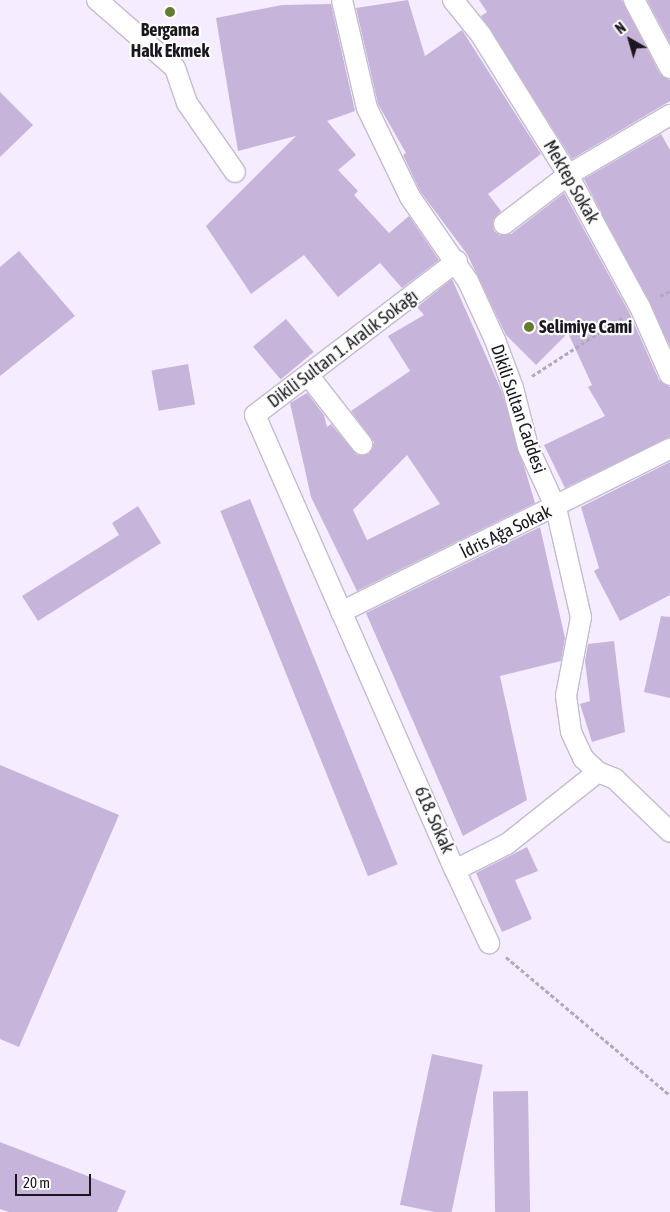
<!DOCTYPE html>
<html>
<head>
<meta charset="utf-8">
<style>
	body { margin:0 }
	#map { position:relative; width:670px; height:1212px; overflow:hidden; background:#f5ecff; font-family:"Asap Condensed",sans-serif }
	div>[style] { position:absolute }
	.building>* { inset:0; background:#c6b4db; transform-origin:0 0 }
	.path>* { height:3px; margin-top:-1.5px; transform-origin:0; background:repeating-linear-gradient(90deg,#b1aab9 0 4px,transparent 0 6.5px) }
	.roads { filter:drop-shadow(1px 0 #c4bcce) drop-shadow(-1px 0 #c4bcce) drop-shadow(0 1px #c4bcce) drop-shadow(0 -1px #c4bcce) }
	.street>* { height:20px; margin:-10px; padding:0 10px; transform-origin:10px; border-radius:10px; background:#fff }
	.dots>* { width:14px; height:14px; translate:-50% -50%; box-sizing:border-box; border:2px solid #fefefe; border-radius:50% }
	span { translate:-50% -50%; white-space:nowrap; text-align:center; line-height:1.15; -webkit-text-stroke:4.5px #fefefe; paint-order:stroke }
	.poi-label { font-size:18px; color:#1a171e; font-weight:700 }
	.left { translate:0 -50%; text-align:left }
	.street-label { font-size:18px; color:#1a171e }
	.north { position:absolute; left:605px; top:15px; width:50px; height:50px; -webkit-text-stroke:4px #fefefe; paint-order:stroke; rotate:322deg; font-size:14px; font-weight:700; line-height:20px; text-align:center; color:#1a171e }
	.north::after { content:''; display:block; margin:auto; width:18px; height:22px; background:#1a171e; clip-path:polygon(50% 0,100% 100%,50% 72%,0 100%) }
	.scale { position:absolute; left:15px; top:1174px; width:76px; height:22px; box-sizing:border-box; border:2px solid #1a171e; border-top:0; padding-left:6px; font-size:15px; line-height:18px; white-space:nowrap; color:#1a171e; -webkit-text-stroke:4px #fefefe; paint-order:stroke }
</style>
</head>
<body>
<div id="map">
	<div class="building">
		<div style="clip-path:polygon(408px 0,425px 56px,462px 30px,541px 154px,488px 194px,501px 211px,493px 220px,494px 231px,500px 235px,511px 234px,564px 193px,629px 312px,659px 380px,670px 387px,670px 437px,565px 488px,544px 445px,605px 416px,588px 387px,592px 385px,568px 333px,536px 365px,506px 335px,467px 254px,420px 191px,403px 155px,406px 153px,378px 104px,356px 8px)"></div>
		<div style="clip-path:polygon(479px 0,622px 0,660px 74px,670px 80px,670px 101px,572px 159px,481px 16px,487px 12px)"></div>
		<div style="clip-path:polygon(647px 0,670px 0,670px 43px)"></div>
		<div style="clip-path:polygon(331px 4px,355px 111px,327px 121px,356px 155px,338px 170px,358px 191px,354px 195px,389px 233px,409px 216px,439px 260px,402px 288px,380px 263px,338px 297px,304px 255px,251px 294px,206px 226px,296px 136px,238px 151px,216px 18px,282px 5px)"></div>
		<div style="clip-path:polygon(0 92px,33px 125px,0 157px)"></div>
		<div style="clip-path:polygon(661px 134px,670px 150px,670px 346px,584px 179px)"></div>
		<div style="clip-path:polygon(19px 251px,75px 316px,0 376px,0 267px)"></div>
		<div style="clip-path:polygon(evenodd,452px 279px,502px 392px,535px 503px,357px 591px,311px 497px,290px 403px,307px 393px,324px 415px,327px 427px,331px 424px,357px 455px,369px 454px,374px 442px,351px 411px,410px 371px,388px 336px,424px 315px,417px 307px,452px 279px,407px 455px,440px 504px,367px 540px,353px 510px,407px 455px)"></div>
		<div style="left:286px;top:319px;width:43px;height:43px;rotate:50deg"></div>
		<div style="left:188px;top:364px;width:41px;height:37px;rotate:80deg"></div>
		<div style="clip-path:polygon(670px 462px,670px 595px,620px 621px,594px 571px,599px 568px,581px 507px)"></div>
		<div style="left:250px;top:499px;width:394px;height:32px;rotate:68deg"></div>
		<div style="clip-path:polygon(138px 506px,161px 543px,38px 621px,22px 596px,119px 535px,112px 523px)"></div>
		<div style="clip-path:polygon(540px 527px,565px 638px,561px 661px,500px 676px,527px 800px,463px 836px,366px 613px)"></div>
		<div style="clip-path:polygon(661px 616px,670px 617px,670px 698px,644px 692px)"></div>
		<div style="clip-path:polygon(614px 641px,625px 732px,592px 742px,580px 704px,590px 701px,585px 661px,588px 644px)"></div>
		<div style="clip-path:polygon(0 765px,119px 815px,19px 1047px,0 1039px)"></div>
		<div style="clip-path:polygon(527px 847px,538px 871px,515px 880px,532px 919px,502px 932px,476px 873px)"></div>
		<div style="left:432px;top:1054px;width:52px;height:154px;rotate:12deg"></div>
		<div style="left:528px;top:1091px;width:121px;height:35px;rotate:89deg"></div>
		<div style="clip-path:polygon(0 1142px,126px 1191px,117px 1212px,9px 1212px,0 1209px)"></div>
	</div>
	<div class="path">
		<div style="left:660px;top:296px;width:11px;rotate:-27deg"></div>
		<div style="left:532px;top:376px;width:107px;rotate:-32.8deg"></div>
		<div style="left:506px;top:957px;width:214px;rotate:40.1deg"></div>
	</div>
	<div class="roads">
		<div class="street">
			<div style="left:97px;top:0;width:103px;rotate:41.1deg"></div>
			<div style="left:175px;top:68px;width:37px;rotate:71deg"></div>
			<div style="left:187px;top:103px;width:84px;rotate:55.2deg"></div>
			<div style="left:342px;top:0;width:111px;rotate:77deg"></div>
			<div style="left:367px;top:108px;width:99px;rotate:64.2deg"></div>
			<div style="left:410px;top:197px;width:102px;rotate:55.4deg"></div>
			<div style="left:468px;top:281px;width:65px;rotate:65.4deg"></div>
			<div style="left:495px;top:340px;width:51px;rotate:69.4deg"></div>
			<div style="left:513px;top:388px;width:61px;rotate:75.7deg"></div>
			<div style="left:528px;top:447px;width:67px;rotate:65.3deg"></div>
			<div style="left:556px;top:508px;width:112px;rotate:77.1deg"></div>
			<div style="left:581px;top:617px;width:80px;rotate:100.8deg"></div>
			<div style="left:566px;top:696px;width:36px;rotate:82deg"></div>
			<div style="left:571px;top:732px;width:29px;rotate:65deg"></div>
			<div style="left:583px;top:758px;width:21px;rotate:43deg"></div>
			<div style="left:598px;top:772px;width:18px;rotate:22deg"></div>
			<div style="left:615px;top:779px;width:76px;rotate:43.9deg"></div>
			<div style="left:453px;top:0;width:45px;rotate:51.3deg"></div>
			<div style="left:481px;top:35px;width:165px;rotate:58.1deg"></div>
			<div style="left:568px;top:175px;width:150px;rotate:61.4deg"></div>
			<div style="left:640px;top:307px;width:74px;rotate:66.2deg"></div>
			<div style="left:634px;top:0;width:77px;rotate:62.1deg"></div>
			<div style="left:504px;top:224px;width:81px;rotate:-37.4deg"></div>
			<div style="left:568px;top:175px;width:118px;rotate:-30.5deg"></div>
			<div style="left:457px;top:261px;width:254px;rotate:142.7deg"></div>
			<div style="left:255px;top:415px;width:497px;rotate:66.3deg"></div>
			<div style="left:455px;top:870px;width:58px;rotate:-26.6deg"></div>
			<div style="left:507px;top:844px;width:116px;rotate:-38.4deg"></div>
			<div style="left:308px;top:375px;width:88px;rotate:52deg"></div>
			<div style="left:341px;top:612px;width:367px;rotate:-26.4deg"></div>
			<div style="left:455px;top:870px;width:81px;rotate:65deg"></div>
		</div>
	</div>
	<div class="dots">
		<div style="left:170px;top:12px;background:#627d30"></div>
		<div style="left:529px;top:327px;background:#627d30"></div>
	</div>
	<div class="poi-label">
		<span style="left:170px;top:41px">Bergama<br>Halk Ekmek</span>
		<span class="left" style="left:539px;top:327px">Selimiye Cami</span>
	</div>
	<div class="street-label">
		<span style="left:571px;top:182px;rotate:60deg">Mektep Sokak</span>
		<span style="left:343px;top:349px;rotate:-37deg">Dikili Sultan 1. Aralık Sokağı</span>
		<span style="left:518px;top:409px;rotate:71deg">Dikili Sultan Caddesi</span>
		<span style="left:506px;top:532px;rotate:-26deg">İdris Ağa Sokak</span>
		<span style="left:434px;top:820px;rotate:66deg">618. Sokak</span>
	</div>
	<div class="north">N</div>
	<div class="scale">20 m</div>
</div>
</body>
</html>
